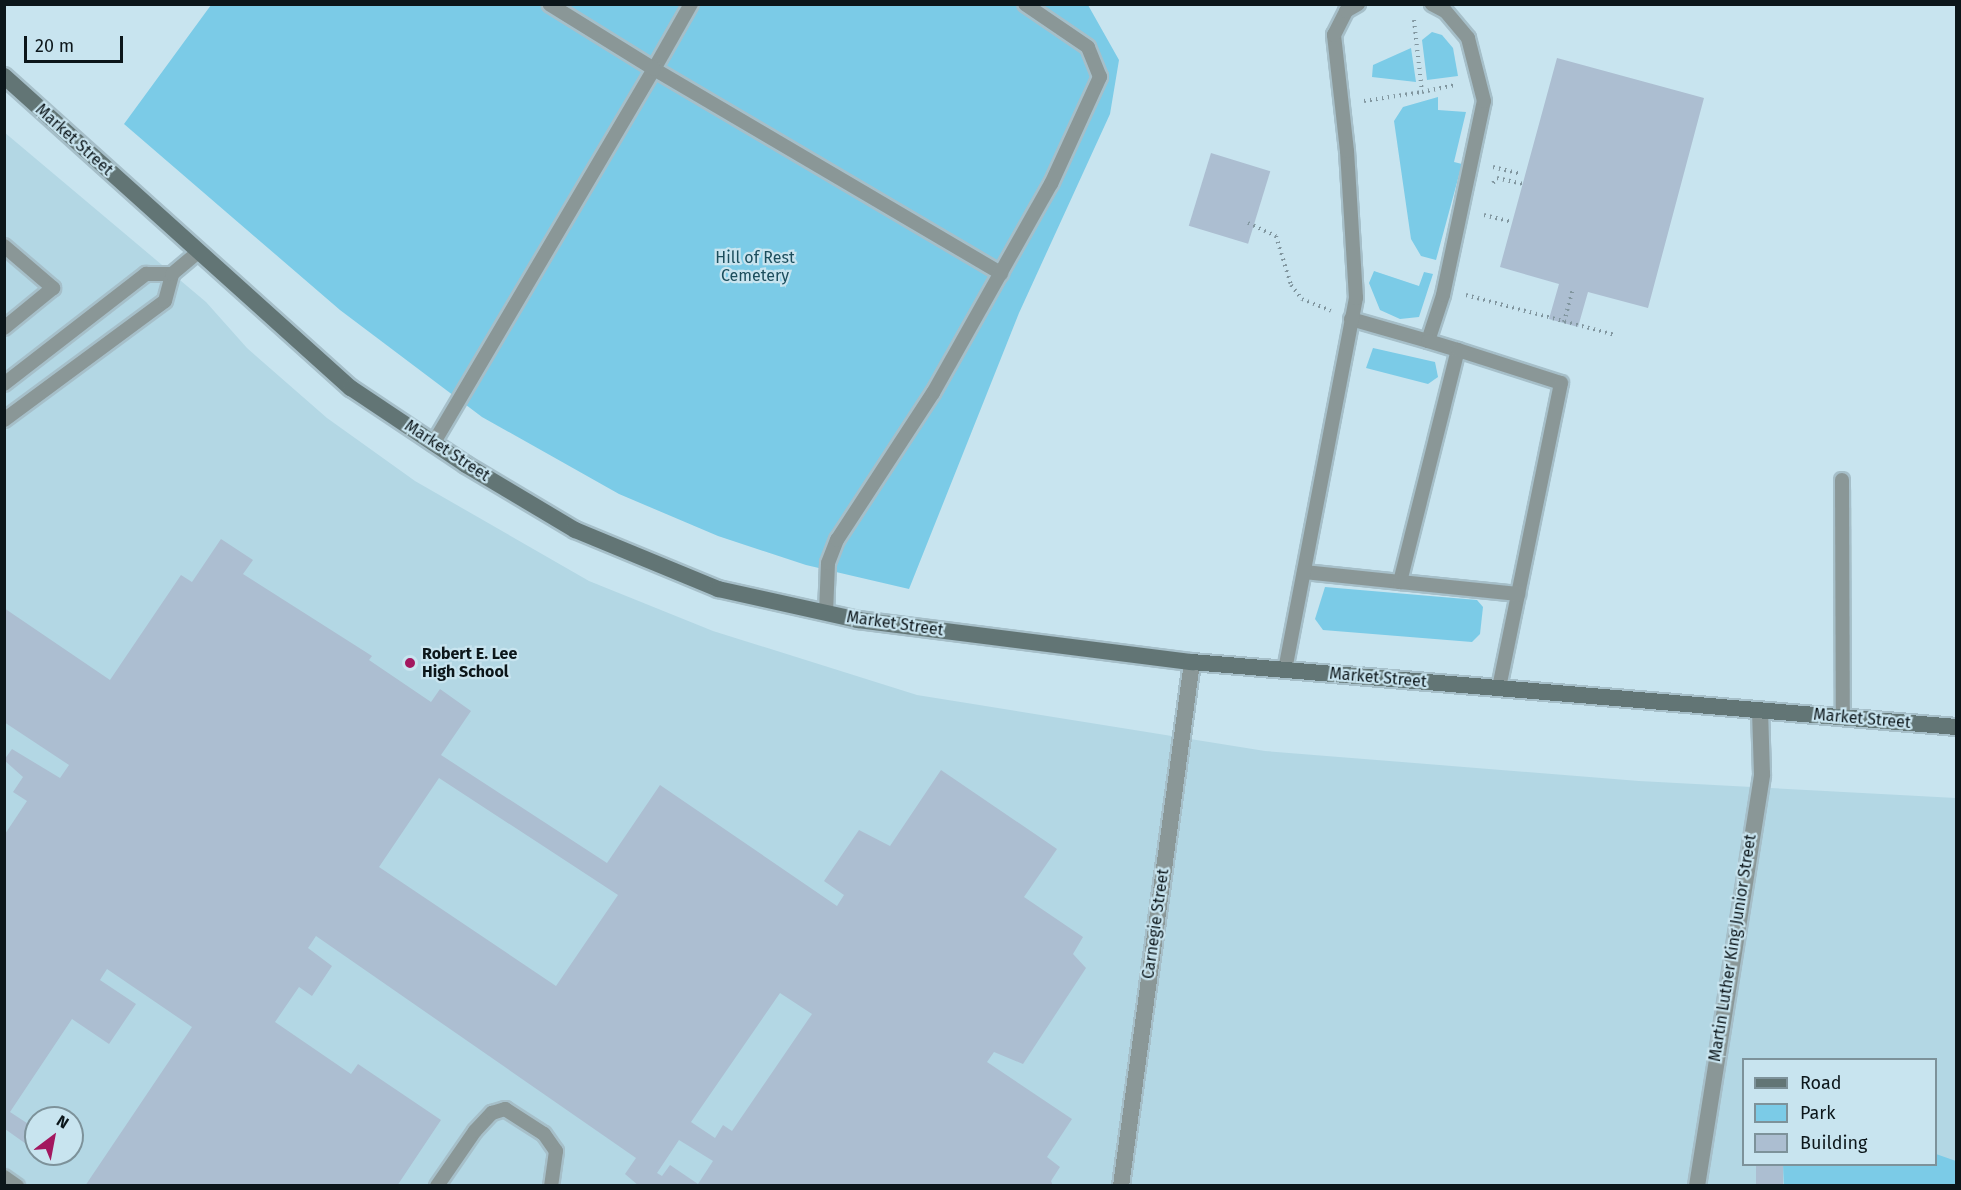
<!DOCTYPE html>
<html>
<head>
<meta charset="utf-8">
<style>
	body { margin:0 }
	#map { position:relative; width:1961px; height:1190px; overflow:hidden; background:#c8e4ef; font-family:"Fira Sans",sans-serif }
	div>[style] { position:absolute }
	.built>* { inset:0; background:#b3d7e4 }
	.green>* { inset:0; background:#7bcbe7 }
	.building>* { inset:0; background:#acbed1; transform-origin:0 0 }
	.path>* { height:4px; margin-top:-2px; transform-origin:0; background:repeating-linear-gradient(90deg,#81969f 0 1.5px,transparent 0 6px) }
	.roads { filter:drop-shadow(2px 0 #a6bfc9) drop-shadow(-2px 0 #a6bfc9) drop-shadow(0 2px #a6bfc9) drop-shadow(0 -2px #a6bfc9) }
	.service>* { height:14px; margin:-7px; padding:0 7px; transform-origin:7px; border-radius:7px; background:#8a9797 }
	.minor>* { height:16px; margin:-8px; padding:0 8px; transform-origin:8px; border-radius:8px; background:#8a9797 }
	.tertiary>* { height:16px; margin:-8px; padding:0 8px; transform-origin:8px; border-radius:8px; background:#8a9797 }
	.secondary>* { height:16px; margin:-8px; padding:0 8px; transform-origin:8px; border-radius:8px; background:#627575 }
	.dots>* { width:16px; height:16px; translate:-50% -50%; box-sizing:border-box; border:3px solid #c8e4ef; border-radius:50% }
	span { translate:-50% -50%; white-space:nowrap; text-align:center; line-height:1.15; -webkit-text-stroke:4.5px #c8e4ef; paint-order:stroke }
	.street-label { font-size:16px; color:#0c161a }
	.park-label { font-size:16px; color:#1b4d5c }
	.poi-label { font-size:16px; color:#0c161a; font-weight:700 }
	.left { translate:0 -50%; text-align:left }
	.frame { position:absolute; inset:0; border:6px solid #0c161a; pointer-events:none }
	.legend { position:absolute; left:1742px; top:1058px; width:195px; height:108px; box-sizing:border-box; background:#c8e4ef; border:2px solid #7d929a; margin:0; padding:8px 10px; list-style:none; font-size:18px; color:#0c161a }
	.legend li { display:flex; align-items:center; gap:12px; height:30px }
	.legend b { width:30px; border:2px solid #7d929a }
	.north { position:absolute; left:24px; top:1106px; width:60px; height:60px; box-sizing:border-box; background:#c8e4ef; border:2px solid #7d929a; border-radius:50%; rotate:32deg; font-size:16px; font-weight:700; line-height:24px; text-align:center; color:#0c161a }
	.north::after { content:''; display:block; margin:auto; width:21px; height:27px; background:#a3175f; clip-path:polygon(50% 0,100% 100%,50% 72%,0 100%) }
	.scale { position:absolute; left:24px; top:36px; width:99px; height:27px; box-sizing:border-box; border:3px solid #0c161a; border-top:0; padding-left:8px; font-size:18px; line-height:21px; white-space:nowrap; color:#0c161a; -webkit-text-stroke:4px #c8e4ef; paint-order:stroke }
</style>
</head>
<body>
<div id="map">
	<div class="built">
		<div style="clip-path:polygon(evenodd,4px 132px,206px 302px,247px 348px,327px 418px,415px 481px,589px 581px,713px 631px,917px 695px,1265px 751px,1639px 781px,1956px 798px,1956px 1185px,5px 1185px,4px 132px,1744px 1060px,1936px 1060px,1936px 1164px,1744px 1164px,1744px 1060px,4px 132px,36px 1118px,72px 1118px,72px 1154px,36px 1154px,36px 1118px)"></div>
	</div>
	<div class="green">
		<div style="clip-path:polygon(211px 5px,1088px 5px,1119px 60px,1110px 114px,1019px 313px,909px 589px,806px 565px,718px 536px,619px 494px,482px 417px,340px 310px,124px 124px)"></div>
		<div style="clip-path:polygon(1432px 32px,1442px 35px,1453px 48px,1458px 76px,1427px 80px,1422px 40px)"></div>
		<div style="clip-path:polygon(1411px 48px,1416px 82px,1372px 77px,1373px 65px)"></div>
		<div style="clip-path:polygon(1438px 97px,1438px 110px,1466px 112px,1454px 162px,1462px 164px,1436px 260px,1421px 256px,1411px 239px,1394px 121px,1403px 107px)"></div>
		<div style="clip-path:polygon(1374px 271px,1419px 286px,1424px 272px,1433px 274px,1419px 317px,1400px 319px,1380px 310px,1369px 283px)"></div>
		<div style="clip-path:polygon(1373px 348px,1435px 362px,1438px 377px,1428px 384px,1366px 368px)"></div>
		<div style="clip-path:polygon(1325px 587px,1477px 600px,1483px 607px,1480px 634px,1472px 642px,1323px 630px,1315px 619px)"></div>
		<div style="clip-path:polygon(1936px 1154px,1956px 1161px,1956px 1185px,1784px 1185px,1783px 1165px,1936px 1164px)"></div>
	</div>
	<div class="building">
		<div style="clip-path:polygon(1557px 58px,1704px 98px,1648px 308px,1588px 292px,1578px 327px,1549px 319px,1559px 284px,1500px 267px)"></div>
		<div style="left:1211px;top:153px;width:62px;height:76px;rotate:17deg"></div>
		<div style="clip-path:polygon(evenodd,221px 539px,253px 560px,243px 574px,372px 656px,369px 660px,431px 702px,440px 689px,471px 711px,441px 755px,607px 863px,660px 785px,837px 906px,844px 895px,824px 881px,859px 830px,890px 846px,941px 770px,1057px 849px,1024px 897px,1083px 937px,1073px 954px,1086px 968px,1023px 1064px,994px 1052px,987px 1062px,1072px 1119px,1047px 1157px,1060px 1167px,1051px 1181px,1053px 1186px,639px 1186px,625px 1174px,636px 1158px,316px 936px,308px 948px,332px 966px,312px 996px,299px 987px,275px 1022px,351px 1074px,358px 1064px,441px 1120px,397px 1186px,85px 1186px,192px 1027px,107px 969px,100px 980px,136px 1004px,109px 1044px,72px 1019px,10px 1112px,36px 1129px,36px 1151px,5px 1129px,5px 834px,27px 801px,13px 792px,23px 777px,4px 760px,12px 749px,60px 778px,69px 765px,4px 722px,4px 608px,110px 680px,181px 575px,192px 582px,221px 539px,439px 778px,618px 895px,556px 986px,379px 867px,439px 778px,221px 539px,780px 993px,812px 1014px,732px 1131px,723px 1125px,715px 1138px,691px 1122px,780px 993px,221px 539px,679px 1140px,713px 1161px,698px 1184px,670px 1165px,662px 1176px,657px 1173px,679px 1140px)"></div>
		<div style="clip-path:polygon(41px 1154px,64px 1154px,57px 1165px)"></div>
		<div style="left:1756px;top:1164px;width:27px;height:22px"></div>
	</div>
	<div class="path">
		<div style="left:1414px;top:20px;width:72px;rotate:83.7deg"></div>
		<div style="left:1422px;top:92px;width:35px;rotate:-12deg"></div>
		<div style="left:1364px;top:101px;width:59px;rotate:-8.8deg"></div>
		<div style="left:1493px;top:167px;width:29px;rotate:14deg"></div>
		<div style="left:1493px;top:183px;width:6px;rotate:-51deg"></div>
		<div style="left:1497px;top:178px;width:27px;rotate:13deg"></div>
		<div style="left:1484px;top:215px;width:29px;rotate:14deg"></div>
		<div style="left:1248px;top:223px;width:31px;rotate:25deg"></div>
		<div style="left:1276px;top:236px;width:51px;rotate:73deg"></div>
		<div style="left:1291px;top:285px;width:18px;rotate:52deg"></div>
		<div style="left:1302px;top:299px;width:31px;rotate:22deg"></div>
		<div style="left:1466px;top:295px;width:154px;rotate:15deg"></div>
		<div style="left:1564px;top:322px;width:35px;rotate:-75deg"></div>
	</div>
	<div class="roads">
		<div class="service">
			<div style="left:691px;top:4px;width:75px;rotate:119.6deg"></div>
			<div style="left:654px;top:69px;width:403px;rotate:30.5deg"></div>
			<div style="left:4px;top:246px;width:65px;rotate:40.6deg"></div>
			<div style="left:53px;top:288px;width:63px;rotate:140.8deg"></div>
			<div style="left:1351px;top:319px;width:80px;rotate:15.9deg"></div>
			<div style="left:1428px;top:341px;width:48px;rotate:-71.9deg"></div>
			<div style="left:1443px;top:295px;width:198px;rotate:-78.1deg"></div>
			<div style="left:1484px;top:101px;width:65px;rotate:-104.3deg"></div>
			<div style="left:1468px;top:38px;width:35px;rotate:-130deg"></div>
			<div style="left:1445px;top:11px;width:15px;rotate:-152deg"></div>
			<div style="left:1428px;top:341px;width:31px;rotate:17deg"></div>
			<div style="left:4px;top:384px;width:180px;rotate:-37.8deg"></div>
			<div style="left:146px;top:274px;width:26px"></div>
			<div style="left:4px;top:420px;width:200px;rotate:-36.5deg"></div>
			<div style="left:165px;top:301px;width:28px;rotate:-75deg"></div>
			<div style="left:172px;top:274px;width:35px;rotate:-40deg"></div>
			<div style="left:433px;top:444px;width:435px;rotate:-59.5deg"></div>
			<div style="left:654px;top:69px;width:123px;rotate:-148.2deg"></div>
			<div style="left:1842px;top:480px;width:238px;rotate:89.8deg"></div>
			<div style="left:1304px;top:572px;width:97px;rotate:5.9deg"></div>
			<div style="left:1400px;top:582px;width:239px;rotate:-76deg"></div>
			<div style="left:1458px;top:350px;width:108px;rotate:17.8deg"></div>
			<div style="left:1561px;top:383px;width:311px;rotate:101.5deg"></div>
			<div style="left:1400px;top:582px;width:119px;rotate:5.8deg"></div>
			<div style="left:826px;top:613px;width:50px;rotate:-87.7deg"></div>
			<div style="left:828px;top:563px;width:25px;rotate:-69deg"></div>
			<div style="left:837px;top:540px;width:176px;rotate:-56.9deg"></div>
			<div style="left:933px;top:393px;width:240px;rotate:-60.6deg"></div>
			<div style="left:1051px;top:184px;width:118px;rotate:-65.4deg"></div>
			<div style="left:1100px;top:77px;width:32px;rotate:-112deg"></div>
			<div style="left:1088px;top:47px;width:76px;rotate:-145.7deg"></div>
			<div style="left:1285px;top:670px;width:379px;rotate:-79.2deg"></div>
			<div style="left:1356px;top:298px;width:147px;rotate:-93.5deg"></div>
			<div style="left:1347px;top:151px;width:117px;rotate:-96.4deg"></div>
			<div style="left:1334px;top:35px;width:27px;rotate:-63deg"></div>
			<div style="left:1346px;top:11px;width:14px;rotate:-30deg"></div>
			<div style="left:4px;top:1177px;width:16px;rotate:35deg"></div>
			<div style="left:437px;top:1186px;width:67px;rotate:-55.4deg"></div>
			<div style="left:475px;top:1131px;width:25px;rotate:-47deg"></div>
			<div style="left:492px;top:1113px;width:14px;rotate:-17deg"></div>
			<div style="left:505px;top:1109px;width:46px;rotate:32.7deg"></div>
			<div style="left:544px;top:1134px;width:21px;rotate:55deg"></div>
			<div style="left:556px;top:1151px;width:35px;rotate:98deg"></div>
		</div>
		<div class="minor">
			<div style="left:1697px;top:1186px;width:417px;rotate:-81deg"></div>
			<div style="left:1762px;top:774px;width:63px;rotate:-91.8deg"></div>
		</div>
		<div class="tertiary">
			<div style="left:1121px;top:1186px;width:529px;rotate:-82.28deg"></div>
		</div>
		<div class="secondary">
			<div style="left:4px;top:76px;width:467px;rotate:42deg"></div>
			<div style="left:351px;top:388px;width:138px;rotate:33.8deg"></div>
			<div style="left:466px;top:465px;width:127px;rotate:30.8deg"></div>
			<div style="left:575px;top:530px;width:155px;rotate:22.4deg"></div>
			<div style="left:718px;top:589px;width:143px;rotate:12.5deg"></div>
			<div style="left:858px;top:620px;width:337px;rotate:7.2deg"></div>
			<div style="left:1192px;top:662px;width:767px;rotate:4.86deg"></div>
		</div>
	</div>
	<div class="dots">
		<div style="left:410px;top:663px;background:#a3175f"></div>
	</div>
	<div class="street-label">
		<span style="left:74px;top:140px;rotate:42deg">Market Street</span>
		<span style="left:447px;top:451px;rotate:33deg">Market Street</span>
		<span style="left:895px;top:624px;rotate:8deg">Market Street</span>
		<span style="left:1378px;top:678px;rotate:5deg">Market Street</span>
		<span style="left:1862px;top:719px;rotate:5deg">Market Street</span>
		<span style="left:1156px;top:924px;rotate:-82deg">Carnegie Street</span>
		<span style="left:1733px;top:948px;rotate:-81deg">Martin Luther King Junior Street</span>
	</div>
	<div class="park-label">
		<span style="left:755px;top:267px">Hill of Rest<br>Cemetery</span>
	</div>
	<div class="poi-label">
		<span class="left" style="left:422px;top:663px">Robert E. Lee<br>High School</span>
	</div>
	<div class="frame"></div>
	<ul class="legend">
	<li><b style="height:8px;background:#627575"></b>Road</li>
	<li><b style="height:16px;background:#7bcbe7"></b>Park</li>
	<li><b style="height:16px;background:#acbed1"></b>Building</li>
	</ul>
	<div class="north">N</div>
	<div class="scale">20 m</div>
</div>
</body>
</html>
